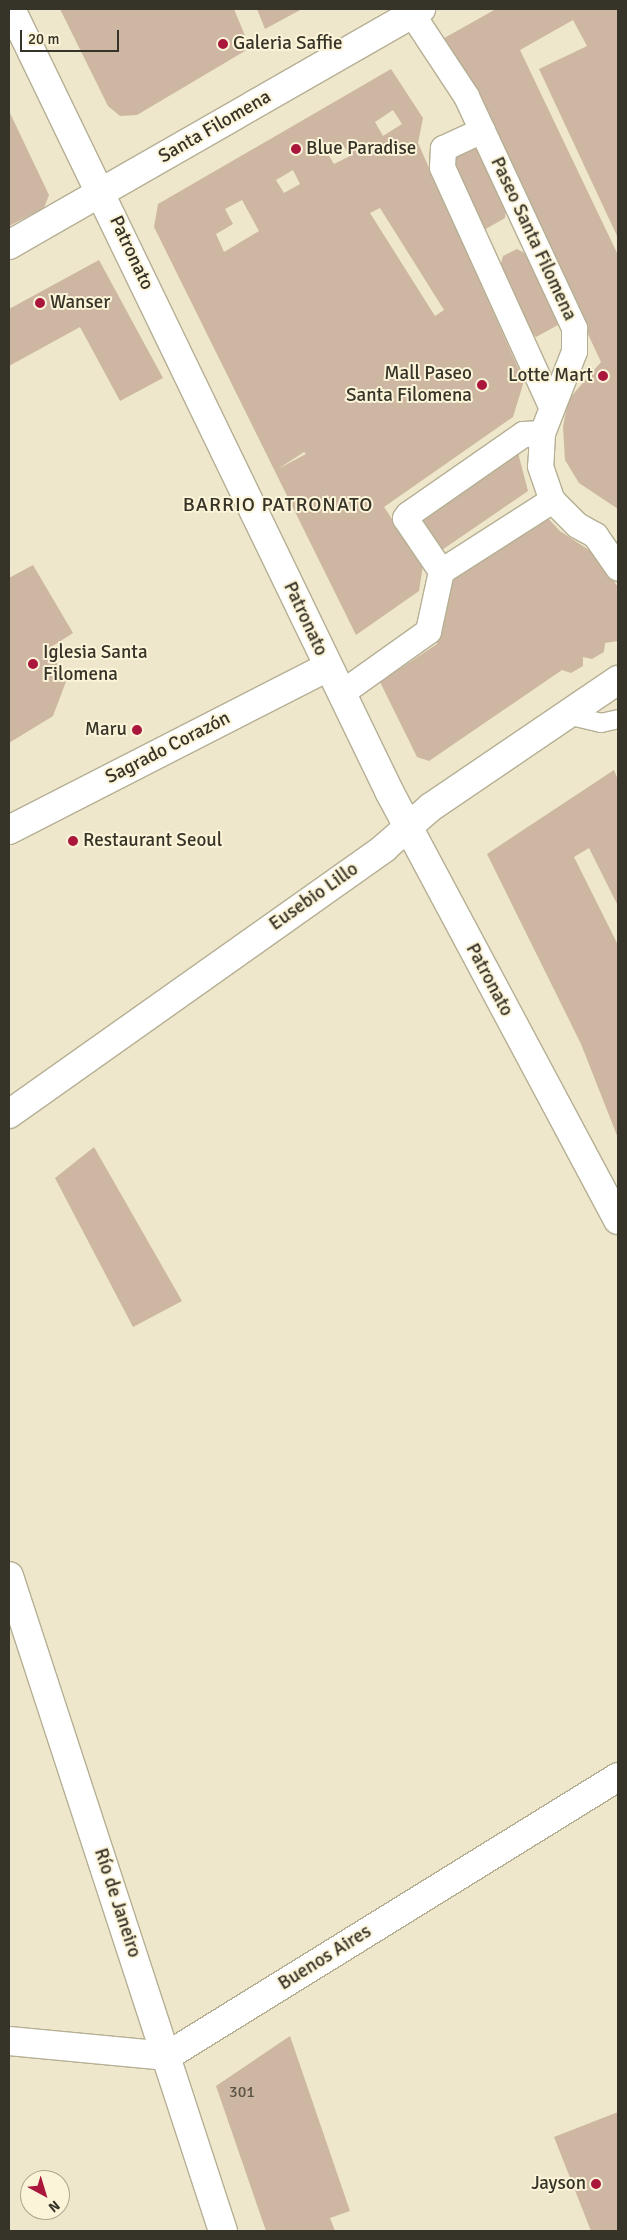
<!DOCTYPE html>
<html>
<head>
<meta charset="utf-8">
<style>
	body { margin:0 }
	#map { position:relative; width:627px; height:2240px; overflow:hidden; background:#eee7cb; font-family:Signika,sans-serif }
	div>[style] { position:absolute }
	.building>* { inset:0; background:#cdb7a2 }
	.roads { filter:drop-shadow(1px 0 #b5af94) drop-shadow(-1px 0 #b5af94) drop-shadow(0 1px #b5af94) drop-shadow(0 -1px #b5af94) }
	.service>* { height:18px; margin:-9px; padding:0 9px; transform-origin:9px; border-radius:9px; background:#fff }
	.pedestrian>* { height:25px; margin:-12.5px; padding:0 12.5px; transform-origin:12.5px; border-radius:12.5px; background:#fff }
	.minor>* { height:28px; margin:-14px; padding:0 14px; transform-origin:14px; border-radius:14px; background:#fff }
	.dots>* { width:14px; height:14px; translate:-50% -50%; box-sizing:border-box; border:2px solid #fcf4d8; border-radius:50% }
	span { translate:-50% -50%; white-space:nowrap; text-align:center; line-height:1.15; -webkit-text-stroke:4px #fcf4d8; paint-order:stroke }
	.number-label { font-size:16px; color:#5c5446 }
	.number-label span { -webkit-text-stroke-width:0 }
	.poi-label { font-size:19px; color:#363328 }
	.left { translate:0 -50%; text-align:left }
	.right { translate:-100% -50%; text-align:right }
	.street-label { font-size:19px; color:#363328 }
	.neighbourhood-label { font-size:20px; color:#363328; letter-spacing:1px }
	.frame { position:absolute; inset:0; border:10px solid #363328; pointer-events:none }
	.north { position:absolute; left:20px; top:2170px; width:50px; height:50px; box-sizing:border-box; background:#fcf4d8; border:1px solid #ada792; border-radius:50%; rotate:141deg; font-size:14px; font-weight:700; line-height:20px; text-align:center; color:#363328 }
	.north::after { content:''; display:block; margin:auto; width:18px; height:22px; background:#ab163d; clip-path:polygon(50% 0,100% 100%,50% 72%,0 100%) }
	.scale { position:absolute; left:20px; top:30px; width:99px; height:22px; box-sizing:border-box; border:2px solid #363328; border-top:0; padding-left:6px; font-size:15px; line-height:18px; white-space:nowrap; color:#363328; -webkit-text-stroke:4px #fcf4d8; paint-order:stroke }
</style>
</head>
<body>
<div id="map">
	<div class="building">
		<div style="clip-path:polygon(60px 9px,234px 9px,250px 48px,137px 115px,120px 116px,108px 106px)"></div>
		<div style="clip-path:polygon(257px 9px,302px 9px,265px 29px)"></div>
		<div style="clip-path:polygon(496px 9px,618px 9px,618px 238px,539px 69px,587px 46px,573px 20px,520px 50px,618px 255px,618px 509px,579px 483px,565px 460px,563px 427px,568px 400px,601px 362px,473px 88px,439px 41px)"></div>
		<div style="clip-path:polygon(evenodd,391px 69px,423px 118px,418px 143px,524px 381px,513px 417px,384px 507px,423px 565px,419px 591px,356px 635px,154px 227px,158px 204px,391px 69px,393px 110px,402px 124px,383px 136px,375px 122px,393px 110px,391px 69px,341px 142px,350px 156px,334px 164px,326px 151px,341px 142px,391px 69px,293px 170px,300px 184px,284px 193px,276px 180px,293px 170px,391px 69px,242px 200px,259px 231px,224px 252px,216px 234px,233px 224px,225px 209px,242px 200px,391px 69px,380px 208px,444px 310px,435px 316px,370px 213px,380px 208px,391px 69px,304px 452px,306px 454px,278px 469px,304px 452px)"></div>
		<div style="clip-path:polygon(9px 111px,49px 195px,44px 208px,9px 226px)"></div>
		<div style="clip-path:polygon(465px 142px,479px 149px,506px 208px,505px 218px,484px 230px,447px 163px)"></div>
		<div style="clip-path:polygon(517px 249px,530px 256px,558px 315px,558px 325px,536px 337px,527px 329px,499px 270px,503px 256px)"></div>
		<div style="clip-path:polygon(99px 260px,163px 378px,120px 401px,80px 327px,9px 366px,9px 309px)"></div>
		<div style="clip-path:polygon(516px 445px,528px 491px,439px 552px,415px 515px)"></div>
		<div style="clip-path:polygon(542px 512px,560px 531px,595px 554px,618px 587px,618px 641px,605px 643px,604px 652px,592px 659px,583px 657px,583px 666px,571px 673px,562px 670px,429px 761px,417px 757px,380px 682px,437px 644px,452px 572px)"></div>
		<div style="clip-path:polygon(33px 565px,73px 633px,48px 649px,67px 679px,53px 716px,9px 743px,9px 578px)"></div>
		<div style="clip-path:polygon(614px 770px,618px 780px,618px 906px,589px 848px,574px 857px,618px 945px,618px 1138px,581px 1044px,487px 854px)"></div>
		<div style="clip-path:polygon(94px 1147px,182px 1301px,133px 1327px,55px 1178px)"></div>
		<div style="clip-path:polygon(290px 2036px,350px 2211px,330px 2218px,335px 2231px,266px 2231px,216px 2086px)"></div>
		<div style="clip-path:polygon(618px 2112px,618px 2231px,591px 2231px,554px 2137px)"></div>
	</div>
	<div class="roads">
		<div class="service">
			<div style="left:567px;top:715px;width:35px;rotate:13deg"></div>
			<div style="left:601px;top:723px;width:17px;rotate:-13deg"></div>
		</div>
		<div class="pedestrian">
			<div style="left:412px;top:14px;width:98px;rotate:56.6deg"></div>
			<div style="left:466px;top:96px;width:256px;rotate:65deg"></div>
			<div style="left:574px;top:328px;width:23px;rotate:90deg"></div>
			<div style="left:574px;top:351px;width:88px;rotate:111.3deg"></div>
			<div style="left:542px;top:433px;width:33px;rotate:93deg"></div>
			<div style="left:540px;top:466px;width:36px;rotate:71deg"></div>
			<div style="left:552px;top:500px;width:35px;rotate:45deg"></div>
			<div style="left:577px;top:525px;width:21px;rotate:29deg"></div>
			<div style="left:595px;top:535px;width:40px;rotate:55.1deg"></div>
			<div style="left:482px;top:130px;width:43px;rotate:155.2deg"></div>
			<div style="left:443px;top:148px;width:19px;rotate:93deg"></div>
			<div style="left:442px;top:167px;width:260px;rotate:65.5deg"></div>
			<div style="left:441px;top:571px;width:64px;rotate:-124.2deg"></div>
			<div style="left:405px;top:518px;width:5px;rotate:-53deg"></div>
			<div style="left:408px;top:514px;width:140px;rotate:-34.8deg"></div>
			<div style="left:523px;top:434px;width:19px;rotate:-3deg"></div>
			<div style="left:341px;top:693px;width:107px;rotate:-35.5deg"></div>
			<div style="left:428px;top:631px;width:61px;rotate:-77.8deg"></div>
			<div style="left:441px;top:571px;width:132px;rotate:-32.6deg"></div>
		</div>
		<div class="minor">
			<div style="left:11px;top:9px;width:871px;rotate:64.2deg"></div>
			<div style="left:390px;top:793px;width:484px;rotate:61.9deg"></div>
			<div style="left:9px;top:245px;width:475px;rotate:-29.8deg"></div>
			<div style="left:9px;top:830px;width:358px;rotate:-27.1deg"></div>
			<div style="left:9px;top:1114px;width:460px;rotate:-35.3deg"></div>
			<div style="left:384px;top:848px;width:62px;rotate:-41.1deg"></div>
			<div style="left:431px;top:807px;width:226px;rotate:-34.2deg"></div>
			<div style="left:9px;top:1576px;width:689px;rotate:71.91deg"></div>
			<div style="left:9px;top:2041px;width:159px;rotate:5.4deg"></div>
			<div style="left:167px;top:2056px;width:530px;rotate:-31.74deg"></div>
		</div>
	</div>
	<div class="dots">
		<div style="left:223px;top:44px;background:#ab163d"></div>
		<div style="left:296px;top:149px;background:#ab163d"></div>
		<div style="left:40px;top:303px;background:#ab163d"></div>
		<div style="left:603px;top:376px;background:#ab163d"></div>
		<div style="left:482px;top:385px;background:#ab163d"></div>
		<div style="left:33px;top:664px;background:#ab163d"></div>
		<div style="left:137px;top:730px;background:#ab163d"></div>
		<div style="left:73px;top:841px;background:#ab163d"></div>
		<div style="left:596px;top:2184px;background:#ab163d"></div>
	</div>
	<div class="number-label">
		<span style="left:242px;top:2092px">301</span>
	</div>
	<div class="poi-label">
		<span class="left" style="left:233px;top:44px">Galeria Saffie</span>
		<span class="left" style="left:306px;top:149px">Blue Paradise</span>
		<span class="left" style="left:50px;top:303px">Wanser</span>
		<span class="right" style="left:472px;top:385px">Mall Paseo<br>Santa Filomena</span>
		<span class="right" style="left:593px;top:376px">Lotte Mart</span>
		<span class="left" style="left:43px;top:664px">Iglesia Santa<br>Filomena</span>
		<span class="right" style="left:127px;top:730px">Maru</span>
		<span class="left" style="left:83px;top:841px">Restaurant Seoul</span>
		<span class="right" style="left:586px;top:2184px">Jayson</span>
	</div>
	<div class="street-label">
		<span style="left:215px;top:127px;rotate:-30deg">Santa Filomena</span>
		<span style="left:533px;top:239px;rotate:65deg">Paseo Santa Filomena</span>
		<span style="left:131px;top:253px;rotate:65deg">Patronato</span>
		<span style="left:305px;top:619px;rotate:65deg">Patronato</span>
		<span style="left:168px;top:748px;rotate:-27deg">Sagrado Corazón</span>
		<span style="left:314px;top:897px;rotate:-35deg">Eusebio Lillo</span>
		<span style="left:489px;top:980px;rotate:62deg">Patronato</span>
		<span style="left:117px;top:1903px;rotate:72deg">Río de Janeiro</span>
		<span style="left:325px;top:1958px;rotate:-32deg">Buenos Aires</span>
	</div>
	<div class="neighbourhood-label">
		<span style="left:278px;top:504px">BARRIO PATRONATO</span>
	</div>
	<div class="frame"></div>
	<div class="north">N</div>
	<div class="scale">20 m</div>
</div>
</body>
</html>
